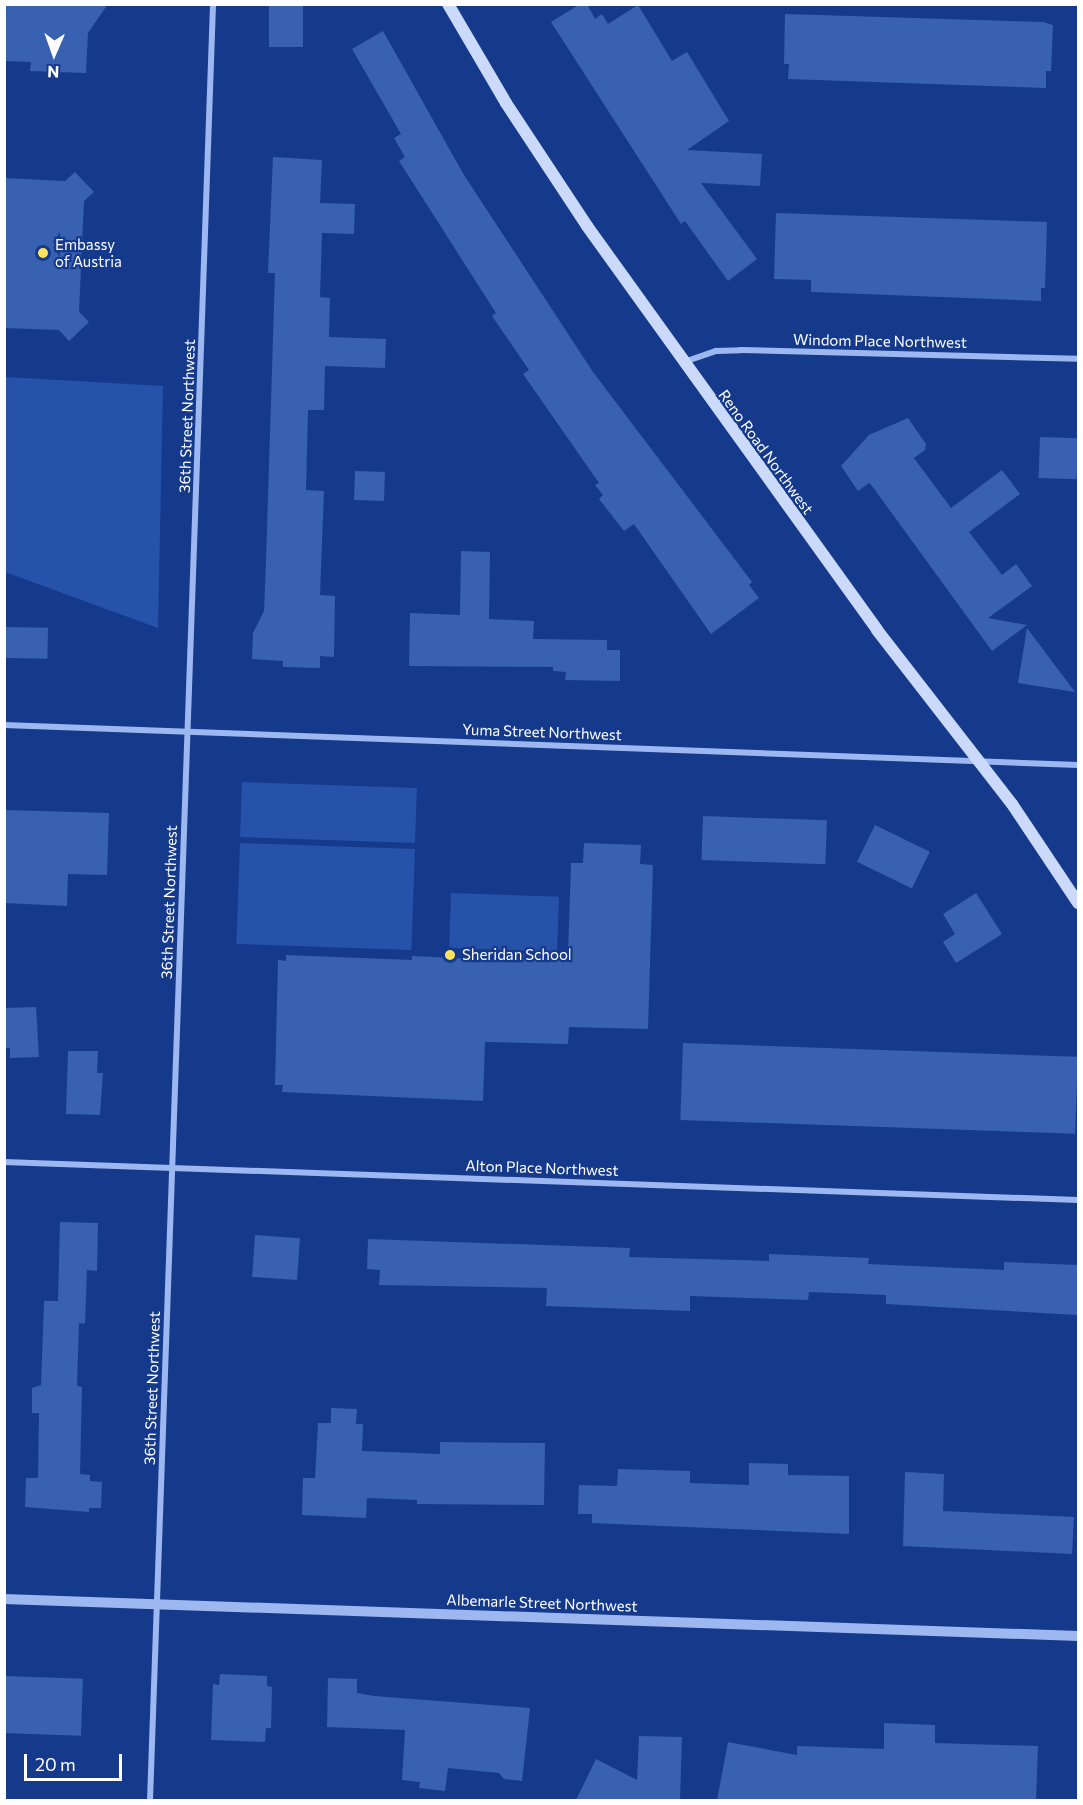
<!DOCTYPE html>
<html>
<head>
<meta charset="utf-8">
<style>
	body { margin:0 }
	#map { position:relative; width:1083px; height:1805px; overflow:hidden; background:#153a8b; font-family:Commissioner,sans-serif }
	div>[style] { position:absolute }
	.green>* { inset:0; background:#2752aa; transform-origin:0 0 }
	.building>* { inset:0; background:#3861b2; transform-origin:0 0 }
	.minor>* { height:6px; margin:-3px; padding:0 3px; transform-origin:3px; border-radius:3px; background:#9db8f0 }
	.tertiary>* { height:10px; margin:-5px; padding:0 5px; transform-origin:5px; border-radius:5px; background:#9db8f0 }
	.secondary>* { height:12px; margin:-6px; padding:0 6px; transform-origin:6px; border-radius:6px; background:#cbdafb }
	.dots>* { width:16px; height:16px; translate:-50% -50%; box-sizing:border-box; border:3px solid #153a8b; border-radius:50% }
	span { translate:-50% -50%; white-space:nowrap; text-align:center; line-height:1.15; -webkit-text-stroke:4.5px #153a8b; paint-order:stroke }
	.poi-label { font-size:15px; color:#fff }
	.left { translate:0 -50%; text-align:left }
	.street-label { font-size:15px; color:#fff }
	.frame { position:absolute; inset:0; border:6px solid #fff; pointer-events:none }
	.north { position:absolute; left:24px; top:24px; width:60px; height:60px; -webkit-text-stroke:4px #153a8b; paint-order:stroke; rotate:182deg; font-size:16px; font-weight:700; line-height:24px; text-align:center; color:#fff }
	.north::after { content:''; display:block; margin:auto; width:21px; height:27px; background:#fff; clip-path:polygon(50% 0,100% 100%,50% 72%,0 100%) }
	.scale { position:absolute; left:24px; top:1754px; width:98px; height:27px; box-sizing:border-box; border:3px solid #fff; border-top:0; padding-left:8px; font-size:18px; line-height:21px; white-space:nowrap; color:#fff; -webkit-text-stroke:4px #153a8b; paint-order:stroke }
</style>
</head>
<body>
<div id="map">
	<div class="green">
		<div style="clip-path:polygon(5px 377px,163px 386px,158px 628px,5px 572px)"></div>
		<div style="left:242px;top:782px;width:175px;height:55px;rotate:2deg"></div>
		<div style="left:240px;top:843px;width:175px;height:101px;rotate:2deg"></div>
		<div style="left:451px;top:893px;width:108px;height:55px;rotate:2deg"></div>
	</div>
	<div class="building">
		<div style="clip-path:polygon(4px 4px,108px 4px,88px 33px,86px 73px,30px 71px,31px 62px,4px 61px)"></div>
		<div style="left:269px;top:4px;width:34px;height:43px"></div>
		<div style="clip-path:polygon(580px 4px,587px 4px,595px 19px,602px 14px,608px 24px,638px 5px,672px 61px,687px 52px,729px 121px,687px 150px,762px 154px,760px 186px,701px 183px,757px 259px,728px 281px,685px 221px,681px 224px,551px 22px)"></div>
		<div style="clip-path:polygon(785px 14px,1043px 22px,1053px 25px,1051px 71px,1046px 71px,1046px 88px,788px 79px,789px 64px,784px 64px)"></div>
		<div style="clip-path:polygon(383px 31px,464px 175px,593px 372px,752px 582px,749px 585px,759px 598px,711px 634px,634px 524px,624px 531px,599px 499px,603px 495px,595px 485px,599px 483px,523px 374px,529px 370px,492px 316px,496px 313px,399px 161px,405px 157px,394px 138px,401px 134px,352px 49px)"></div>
		<div style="clip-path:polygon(273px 157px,322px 160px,320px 203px,355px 204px,354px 234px,322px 233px,320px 297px,330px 298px,329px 337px,386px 339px,385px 368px,325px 366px,324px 410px,308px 410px,306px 490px,324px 491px,320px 595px,335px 596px,334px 657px,320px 656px,320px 668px,283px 667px,283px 661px,252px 659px,253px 633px,264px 611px,266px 561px,275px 273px,268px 273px)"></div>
		<div style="clip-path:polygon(75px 172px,94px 192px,84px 201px,79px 312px,89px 322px,69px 341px,59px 330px,4px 328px,4px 178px,65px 181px)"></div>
		<div style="clip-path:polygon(776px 213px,1047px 222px,1045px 288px,1041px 288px,1041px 301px,811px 292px,811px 280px,774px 279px)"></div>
		<div style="clip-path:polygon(908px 418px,926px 444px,925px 450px,914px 458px,951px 508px,1002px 470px,1020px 494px,969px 532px,1002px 575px,1016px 564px,1032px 586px,988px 618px,1027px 625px,992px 651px,872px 486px,869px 483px,858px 491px,841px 466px,869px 435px)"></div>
		<div style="left:1040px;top:437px;width:38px;height:41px;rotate:2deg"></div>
		<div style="left:355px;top:471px;width:30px;height:29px;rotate:2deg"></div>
		<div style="clip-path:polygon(461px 551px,490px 552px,489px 619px,534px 621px,533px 639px,607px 640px,607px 650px,620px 650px,620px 681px,565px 680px,566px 672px,553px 671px,553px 667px,409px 666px,410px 613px,460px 615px)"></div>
		<div style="left:4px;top:627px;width:44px;height:31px;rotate:1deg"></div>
		<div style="clip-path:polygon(1027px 628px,1075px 692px,1018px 683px)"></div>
		<div style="clip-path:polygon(4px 810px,109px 813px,107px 875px,68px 874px,67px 906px,4px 903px)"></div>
		<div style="left:703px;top:816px;width:124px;height:44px;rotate:2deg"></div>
		<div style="left:875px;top:825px;width:61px;height:41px;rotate:26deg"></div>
		<div style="clip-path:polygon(584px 843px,641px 845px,640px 864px,653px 865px,648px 1029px,569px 1027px,568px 1044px,485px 1042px,483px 1101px,282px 1092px,283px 1085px,275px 1085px,278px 960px,286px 961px,286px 955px,412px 960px,412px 956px,500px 960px,500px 953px,568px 955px,571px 863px,583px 863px)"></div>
		<div style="clip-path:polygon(976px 893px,1002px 934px,956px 963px,943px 942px,955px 934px,943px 914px)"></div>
		<div style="clip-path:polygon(36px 1007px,39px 1057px,10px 1058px,10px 1048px,4px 1048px,4px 1008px)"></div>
		<div style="left:683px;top:1043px;width:395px;height:77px;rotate:2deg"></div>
		<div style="clip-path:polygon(68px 1051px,98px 1051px,97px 1073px,103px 1073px,100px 1115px,66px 1114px)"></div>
		<div style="clip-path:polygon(60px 1222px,98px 1223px,97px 1271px,87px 1270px,85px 1324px,79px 1323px,77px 1386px,82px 1387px,80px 1474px,90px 1475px,90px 1481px,102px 1482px,101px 1508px,89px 1508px,89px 1512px,25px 1507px,26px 1478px,38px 1478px,39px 1413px,32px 1413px,32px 1388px,41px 1385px,44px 1301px,58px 1301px)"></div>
		<div style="left:255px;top:1235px;width:45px;height:42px;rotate:4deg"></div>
		<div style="clip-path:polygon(368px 1239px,630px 1248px,629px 1257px,769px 1261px,769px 1254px,869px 1258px,868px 1264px,1004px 1270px,1004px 1262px,1078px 1265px,1078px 1315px,886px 1304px,886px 1295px,809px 1292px,808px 1300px,690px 1296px,690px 1311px,546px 1306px,547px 1288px,379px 1285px,380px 1270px,367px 1269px)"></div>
		<div style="clip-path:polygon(331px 1408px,357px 1409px,356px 1424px,363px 1424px,362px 1451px,440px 1454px,440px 1442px,545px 1443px,544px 1505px,417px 1504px,417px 1500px,367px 1498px,366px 1518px,302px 1515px,303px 1478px,315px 1478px,318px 1423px,331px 1423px)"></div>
		<div style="clip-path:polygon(749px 1463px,788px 1464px,788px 1475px,849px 1476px,849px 1534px,592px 1523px,592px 1514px,578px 1514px,579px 1485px,617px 1486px,618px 1469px,690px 1471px,690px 1483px,749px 1485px)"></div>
		<div style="clip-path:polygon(905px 1472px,944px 1474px,943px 1511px,1074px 1517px,1072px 1554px,903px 1546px)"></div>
		<div style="clip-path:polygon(220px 1674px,267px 1676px,267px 1686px,272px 1687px,271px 1728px,266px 1728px,265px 1742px,211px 1740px,213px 1684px,219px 1685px)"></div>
		<div style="left:4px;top:1676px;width:79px;height:57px;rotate:2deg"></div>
		<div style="clip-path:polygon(328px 1678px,357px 1679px,357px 1693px,374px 1696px,530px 1708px,522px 1781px,504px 1779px,499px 1773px,448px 1768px,445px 1791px,419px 1788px,420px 1782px,402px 1780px,405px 1730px,327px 1727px)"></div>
		<div style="clip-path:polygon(884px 1723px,935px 1725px,935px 1743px,1038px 1746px,1036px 1800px,717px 1800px,728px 1742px,797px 1755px,797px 1746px,884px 1749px)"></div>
		<div style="clip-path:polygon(639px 1736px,682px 1737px,680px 1800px,576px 1800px,596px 1759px,637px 1780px)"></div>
	</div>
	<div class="minor">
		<div style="left:684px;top:362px;width:34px;rotate:-19deg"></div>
		<div style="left:716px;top:351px;width:25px;rotate:-2deg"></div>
		<div style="left:741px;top:350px;width:337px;rotate:1.5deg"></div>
		<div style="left:4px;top:725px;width:1075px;rotate:2.13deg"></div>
		<div style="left:4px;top:1162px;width:1075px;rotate:2.03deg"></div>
		<div style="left:150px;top:1800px;width:1797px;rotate:-87.99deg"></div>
	</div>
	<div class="tertiary">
		<div style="left:4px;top:1599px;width:1075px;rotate:1.97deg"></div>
	</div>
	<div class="secondary">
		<div style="left:448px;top:4px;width:115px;rotate:59.6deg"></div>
		<div style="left:506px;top:103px;width:147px;rotate:56.6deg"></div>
		<div style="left:587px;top:226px;width:497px;rotate:54.3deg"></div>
		<div style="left:877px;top:630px;width:220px;rotate:52.2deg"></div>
		<div style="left:1012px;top:804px;width:119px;rotate:56.3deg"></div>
	</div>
	<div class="dots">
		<div style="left:43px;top:253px;background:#ffe35c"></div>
		<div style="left:450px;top:955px;background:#ffe35c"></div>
	</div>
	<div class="poi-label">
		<span class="left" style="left:55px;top:253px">Embassy<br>of Austria</span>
		<span class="left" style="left:462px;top:955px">Sheridan School</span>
	</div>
	<div class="street-label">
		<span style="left:880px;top:341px;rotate:1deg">Windom Place Northwest</span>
		<span style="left:187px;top:416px;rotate:-88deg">36th Street Northwest</span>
		<span style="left:766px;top:452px;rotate:54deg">Reno Road Northwest</span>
		<span style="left:542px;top:732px;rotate:2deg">Yuma Street Northwest</span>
		<span style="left:169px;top:902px;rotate:-88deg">36th Street Northwest</span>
		<span style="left:542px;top:1168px;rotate:2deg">Alton Place Northwest</span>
		<span style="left:152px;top:1388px;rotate:-88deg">36th Street Northwest</span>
		<span style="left:542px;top:1603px;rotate:2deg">Albemarle Street Northwest</span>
	</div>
	<div class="frame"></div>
	<div class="north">N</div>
	<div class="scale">20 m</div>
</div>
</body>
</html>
